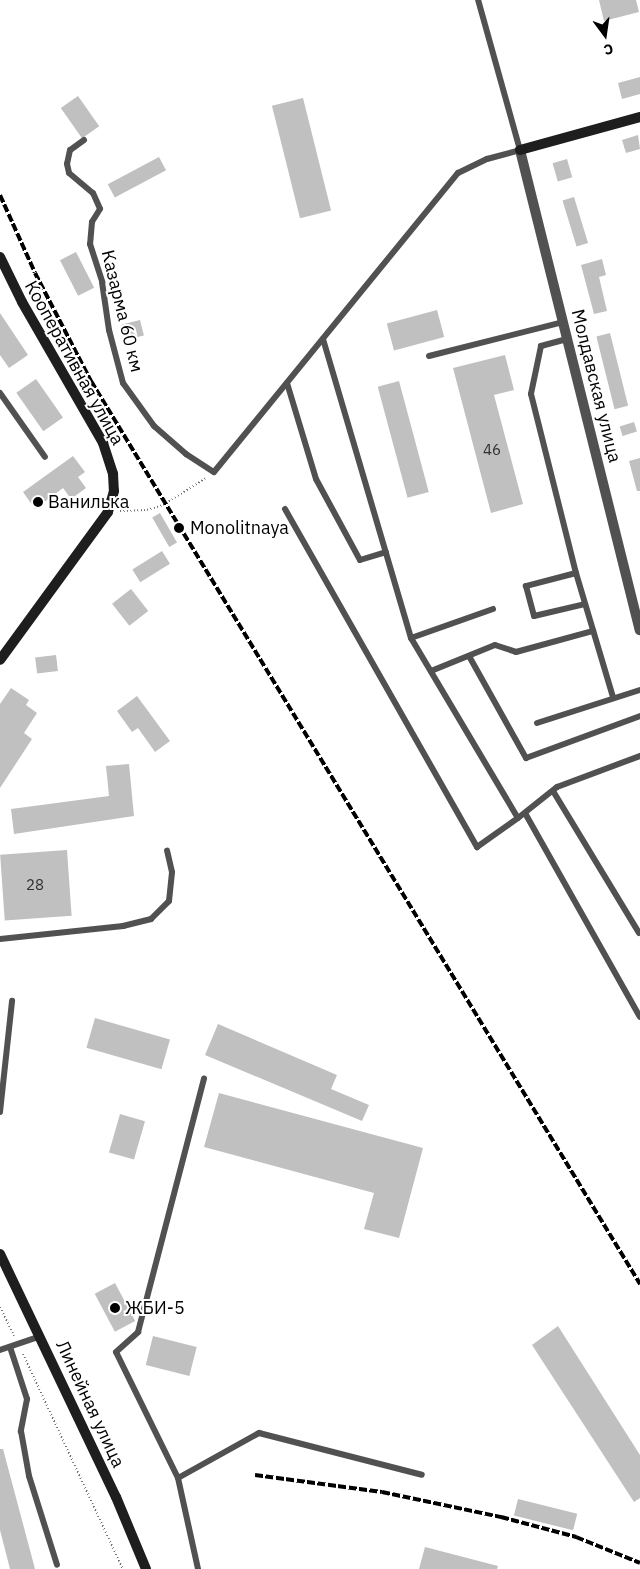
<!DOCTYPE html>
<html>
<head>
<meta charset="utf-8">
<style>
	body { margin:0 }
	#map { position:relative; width:640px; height:1569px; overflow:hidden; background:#fff; font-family:"IBM Plex Sans",sans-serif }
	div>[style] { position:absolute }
	.building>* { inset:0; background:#c0c0c0; transform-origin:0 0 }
	.path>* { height:2px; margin-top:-1px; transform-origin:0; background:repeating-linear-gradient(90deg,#737373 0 1px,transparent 0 3.5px) }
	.lane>* { height:6px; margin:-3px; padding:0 3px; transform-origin:3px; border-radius:3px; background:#515151 }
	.street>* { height:10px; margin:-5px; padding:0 5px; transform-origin:5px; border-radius:5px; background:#515151 }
	.secondary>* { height:10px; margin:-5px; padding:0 5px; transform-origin:5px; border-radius:5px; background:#1e1e1e }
	.rail>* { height:4px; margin-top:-2px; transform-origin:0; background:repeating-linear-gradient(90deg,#000 0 8px,transparent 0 10.5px) }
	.dots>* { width:14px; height:14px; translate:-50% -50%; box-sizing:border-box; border:2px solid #fff; border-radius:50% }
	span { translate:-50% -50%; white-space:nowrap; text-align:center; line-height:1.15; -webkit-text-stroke:4px #fff; paint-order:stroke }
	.number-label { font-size:15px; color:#303030 }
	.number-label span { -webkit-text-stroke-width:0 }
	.street-label { font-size:18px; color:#000 }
	.poi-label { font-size:18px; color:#000 }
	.left { translate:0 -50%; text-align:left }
	.north { position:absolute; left:580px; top:10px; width:50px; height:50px; -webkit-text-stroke:4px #fff; paint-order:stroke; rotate:166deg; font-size:14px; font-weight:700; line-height:20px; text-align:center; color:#000 }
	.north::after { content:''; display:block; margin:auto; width:18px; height:22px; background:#000; clip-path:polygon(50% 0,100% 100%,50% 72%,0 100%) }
</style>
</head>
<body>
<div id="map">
	<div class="building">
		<div style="clip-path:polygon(599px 0,636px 0,639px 12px,604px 21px)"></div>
		<div style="clip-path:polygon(640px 77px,640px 94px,622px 99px,618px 83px)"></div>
		<div style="left:78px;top:96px;width:37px;height:21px;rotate:55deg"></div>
		<div style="left:303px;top:98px;width:116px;height:32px;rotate:76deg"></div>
		<div style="clip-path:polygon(638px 135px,640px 149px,626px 153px,622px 140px)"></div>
		<div style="left:159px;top:157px;width:15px;height:58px;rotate:62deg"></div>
		<div style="left:567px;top:159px;width:19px;height:15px;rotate:74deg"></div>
		<div style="left:574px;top:197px;width:48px;height:12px;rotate:73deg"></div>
		<div style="left:76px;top:252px;width:40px;height:18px;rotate:63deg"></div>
		<div style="clip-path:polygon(602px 259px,606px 275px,599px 277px,607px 311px,594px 314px,581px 265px)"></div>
		<div style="left:437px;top:310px;width:28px;height:52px;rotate:75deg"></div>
		<div style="clip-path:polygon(0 313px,28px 355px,9px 368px,0 355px)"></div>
		<div style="left:140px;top:320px;width:16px;height:19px;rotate:76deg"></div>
		<div style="left:610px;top:333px;width:75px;height:14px;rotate:76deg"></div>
		<div style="clip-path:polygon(505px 355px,514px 390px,494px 395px,523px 504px,491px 513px,453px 368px)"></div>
		<div style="left:36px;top:379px;width:47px;height:24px;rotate:55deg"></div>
		<div style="left:399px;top:381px;width:115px;height:22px;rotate:75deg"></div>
		<div style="left:634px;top:422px;width:10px;height:15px;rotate:73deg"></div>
		<div style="clip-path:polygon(73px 456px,85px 472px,78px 477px,86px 488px,71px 499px,63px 488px,35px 509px,23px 492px)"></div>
		<div style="clip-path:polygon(640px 458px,640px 491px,637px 491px,629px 461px)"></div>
		<div style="left:160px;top:513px;width:34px;height:9px;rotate:60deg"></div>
		<div style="left:162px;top:551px;width:15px;height:35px;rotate:58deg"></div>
		<div style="left:131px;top:589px;width:28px;height:24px;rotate:52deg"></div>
		<div style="left:56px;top:655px;width:16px;height:21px;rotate:83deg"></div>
		<div style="clip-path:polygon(11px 688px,29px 700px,26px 705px,37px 713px,24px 733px,32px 739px,0 788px,0 704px)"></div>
		<div style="clip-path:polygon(137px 696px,170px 741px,155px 752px,138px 728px,132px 732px,117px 711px)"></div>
		<div style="clip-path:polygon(129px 764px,134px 816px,14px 834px,11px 809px,109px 796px,106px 766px)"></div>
		<div style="left:67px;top:850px;width:66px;height:67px;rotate:86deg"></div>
		<div style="left:95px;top:1018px;width:78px;height:31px;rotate:16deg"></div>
		<div style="clip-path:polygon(218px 1024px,337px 1075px,331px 1089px,369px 1105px,362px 1121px,205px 1055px)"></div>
		<div style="clip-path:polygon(219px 1093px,423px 1148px,399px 1238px,364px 1229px,374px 1193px,204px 1147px)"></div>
		<div style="left:120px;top:1114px;width:26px;height:40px;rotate:16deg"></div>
		<div style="left:115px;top:1283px;width:43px;height:23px;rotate:62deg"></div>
		<div style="clip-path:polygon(558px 1326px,640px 1455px,640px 1498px,634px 1502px,532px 1345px)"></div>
		<div style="left:153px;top:1336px;width:45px;height:30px;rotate:14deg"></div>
		<div style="clip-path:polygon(0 1449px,3px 1449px,35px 1569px,10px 1569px,0 1530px)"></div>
		<div style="left:518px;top:1499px;width:61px;height:17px;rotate:14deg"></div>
		<div style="clip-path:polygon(425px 1547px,498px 1566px,497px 1569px,419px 1569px)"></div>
	</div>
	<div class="path">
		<div style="left:120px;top:511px;width:27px;rotate:-2deg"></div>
		<div style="left:147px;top:510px;width:17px;rotate:-17deg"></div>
		<div style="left:163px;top:505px;width:51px;rotate:-32.1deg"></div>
		<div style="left:0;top:1307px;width:32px;rotate:64deg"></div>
		<div style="left:23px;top:1354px;width:237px;rotate:65.1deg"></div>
	</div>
	<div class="lane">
		<div style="left:84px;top:140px;width:17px;rotate:144deg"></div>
		<div style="left:70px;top:150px;width:14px;rotate:102deg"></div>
		<div style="left:67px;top:164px;width:9px;rotate:77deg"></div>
		<div style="left:69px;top:173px;width:31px;rotate:40deg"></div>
		<div style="left:93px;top:193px;width:17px;rotate:66deg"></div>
		<div style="left:100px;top:209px;width:15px;rotate:122deg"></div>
		<div style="left:92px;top:222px;width:22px;rotate:95deg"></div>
		<div style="left:90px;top:244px;width:40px;rotate:72deg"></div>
		<div style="left:102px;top:282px;width:49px;rotate:81.7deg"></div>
		<div style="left:109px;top:330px;width:55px;rotate:75.2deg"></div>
		<div style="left:123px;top:383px;width:53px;rotate:54.2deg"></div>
		<div style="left:154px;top:426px;width:43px;rotate:41.2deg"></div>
		<div style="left:186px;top:454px;width:33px;rotate:33deg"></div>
		<div style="left:214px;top:472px;width:386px;rotate:-50.8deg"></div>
		<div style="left:458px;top:173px;width:32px;rotate:-26deg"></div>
		<div style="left:487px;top:159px;width:34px;rotate:-15deg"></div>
		<div style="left:520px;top:150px;width:156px;rotate:-105.6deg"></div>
		<div style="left:323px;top:339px;width:312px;rotate:73.6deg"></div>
		<div style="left:411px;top:638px;width:209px;rotate:59.3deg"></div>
		<div style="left:518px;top:818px;width:50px;rotate:-38.5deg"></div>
		<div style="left:557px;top:787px;width:89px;rotate:-20.5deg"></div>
		<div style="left:567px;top:339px;width:27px;rotate:165deg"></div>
		<div style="left:541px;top:346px;width:49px;rotate:101.8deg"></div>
		<div style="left:531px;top:394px;width:185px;rotate:75.9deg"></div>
		<div style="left:576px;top:573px;width:129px;rotate:73.4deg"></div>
		<div style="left:429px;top:356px;width:138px;rotate:-14.2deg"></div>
		<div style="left:287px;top:383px;width:100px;rotate:73.2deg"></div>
		<div style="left:316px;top:479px;width:92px;rotate:61.5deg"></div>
		<div style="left:360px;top:560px;width:27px;rotate:-17deg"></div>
		<div style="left:0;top:393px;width:78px;rotate:54.9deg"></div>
		<div style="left:285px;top:509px;width:389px;rotate:60.4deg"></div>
		<div style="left:477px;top:847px;width:50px;rotate:-35.3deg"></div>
		<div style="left:576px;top:573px;width:52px;rotate:165.4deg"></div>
		<div style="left:526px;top:586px;width:31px;rotate:75deg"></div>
		<div style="left:534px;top:616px;width:52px;rotate:-13.2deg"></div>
		<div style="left:411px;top:638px;width:87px;rotate:-19.5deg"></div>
		<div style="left:469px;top:656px;width:117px;rotate:60.8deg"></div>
		<div style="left:526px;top:758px;width:121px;rotate:-20.2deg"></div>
		<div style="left:431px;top:671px;width:69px;rotate:-22.1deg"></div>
		<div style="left:495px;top:645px;width:22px;rotate:18deg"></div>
		<div style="left:516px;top:652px;width:80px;rotate:-15.3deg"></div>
		<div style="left:537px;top:723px;width:108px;rotate:-17.8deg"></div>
		<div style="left:553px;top:791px;width:166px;rotate:58.8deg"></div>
		<div style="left:525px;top:813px;width:234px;rotate:60.6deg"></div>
		<div style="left:0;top:939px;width:124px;rotate:-6deg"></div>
		<div style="left:123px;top:926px;width:29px;rotate:-14deg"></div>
		<div style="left:151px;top:919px;width:25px;rotate:-45deg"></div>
		<div style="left:169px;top:901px;width:29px;rotate:-84deg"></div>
		<div style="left:172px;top:872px;width:22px;rotate:-103deg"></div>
		<div style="left:0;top:1112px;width:112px;rotate:-83.8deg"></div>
		<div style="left:10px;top:1347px;width:55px;rotate:71.9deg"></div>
		<div style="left:27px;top:1399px;width:33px;rotate:101deg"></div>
		<div style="left:21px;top:1431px;width:46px;rotate:79.9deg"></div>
		<div style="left:29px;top:1476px;width:93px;rotate:72.5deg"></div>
		<div style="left:0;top:1350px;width:43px;rotate:-18.9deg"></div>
		<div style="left:178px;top:1478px;width:140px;rotate:-116.2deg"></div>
		<div style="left:116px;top:1352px;width:30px;rotate:-42deg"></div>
		<div style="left:138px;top:1332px;width:262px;rotate:-75.4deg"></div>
		<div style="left:198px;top:1569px;width:93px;rotate:-102.4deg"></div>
		<div style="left:178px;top:1478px;width:93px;rotate:-29.1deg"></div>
		<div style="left:259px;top:1433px;width:168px;rotate:14.4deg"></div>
	</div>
	<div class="street">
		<div style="left:520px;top:150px;width:495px;rotate:76deg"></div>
	</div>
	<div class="secondary">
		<div style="left:520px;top:150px;width:124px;rotate:-15.4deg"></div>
		<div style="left:0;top:257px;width:50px;rotate:63.9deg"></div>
		<div style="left:22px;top:302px;width:163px;rotate:60.1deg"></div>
		<div style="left:103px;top:443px;width:33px;rotate:72deg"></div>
		<div style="left:113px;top:474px;width:17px;rotate:87deg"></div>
		<div style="left:114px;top:491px;width:22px;rotate:106deg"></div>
		<div style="left:108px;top:512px;width:183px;rotate:126.1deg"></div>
		<div style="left:0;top:1254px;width:269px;rotate:64.5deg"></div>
		<div style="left:116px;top:1497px;width:78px;rotate:67.4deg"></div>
	</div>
	<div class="rail">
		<div style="left:0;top:195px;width:85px;rotate:65.8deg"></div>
		<div style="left:35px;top:273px;width:122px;rotate:62.6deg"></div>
		<div style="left:91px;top:381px;width:1057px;rotate:58.7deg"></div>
		<div style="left:255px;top:1475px;width:128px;rotate:7.6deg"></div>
		<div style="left:382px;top:1492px;width:122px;rotate:11.9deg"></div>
		<div style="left:501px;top:1517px;width:78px;rotate:14.9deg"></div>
		<div style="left:576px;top:1537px;width:69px;rotate:22.1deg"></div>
	</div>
	<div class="dots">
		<div style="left:38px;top:502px;background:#000"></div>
		<div style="left:179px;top:528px;background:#000"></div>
		<div style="left:115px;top:1308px;background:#000"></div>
	</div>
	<div class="number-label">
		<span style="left:492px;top:450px">46</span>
		<span style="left:35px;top:885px">28</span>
	</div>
	<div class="street-label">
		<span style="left:122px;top:311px;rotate:76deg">Казарма 60 км</span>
		<span style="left:74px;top:363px;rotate:61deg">Кооперативная улица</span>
		<span style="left:596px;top:386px;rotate:76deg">Молдавская улица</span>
		<span style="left:90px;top:1404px;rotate:65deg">Линейная улица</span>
	</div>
	<div class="poi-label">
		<span class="left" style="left:48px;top:502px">Ванилька</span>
		<span class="left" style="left:190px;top:528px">Monolitnaya</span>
		<span class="left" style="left:125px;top:1308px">ЖБИ-5</span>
	</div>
	<div class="north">С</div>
</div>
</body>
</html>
